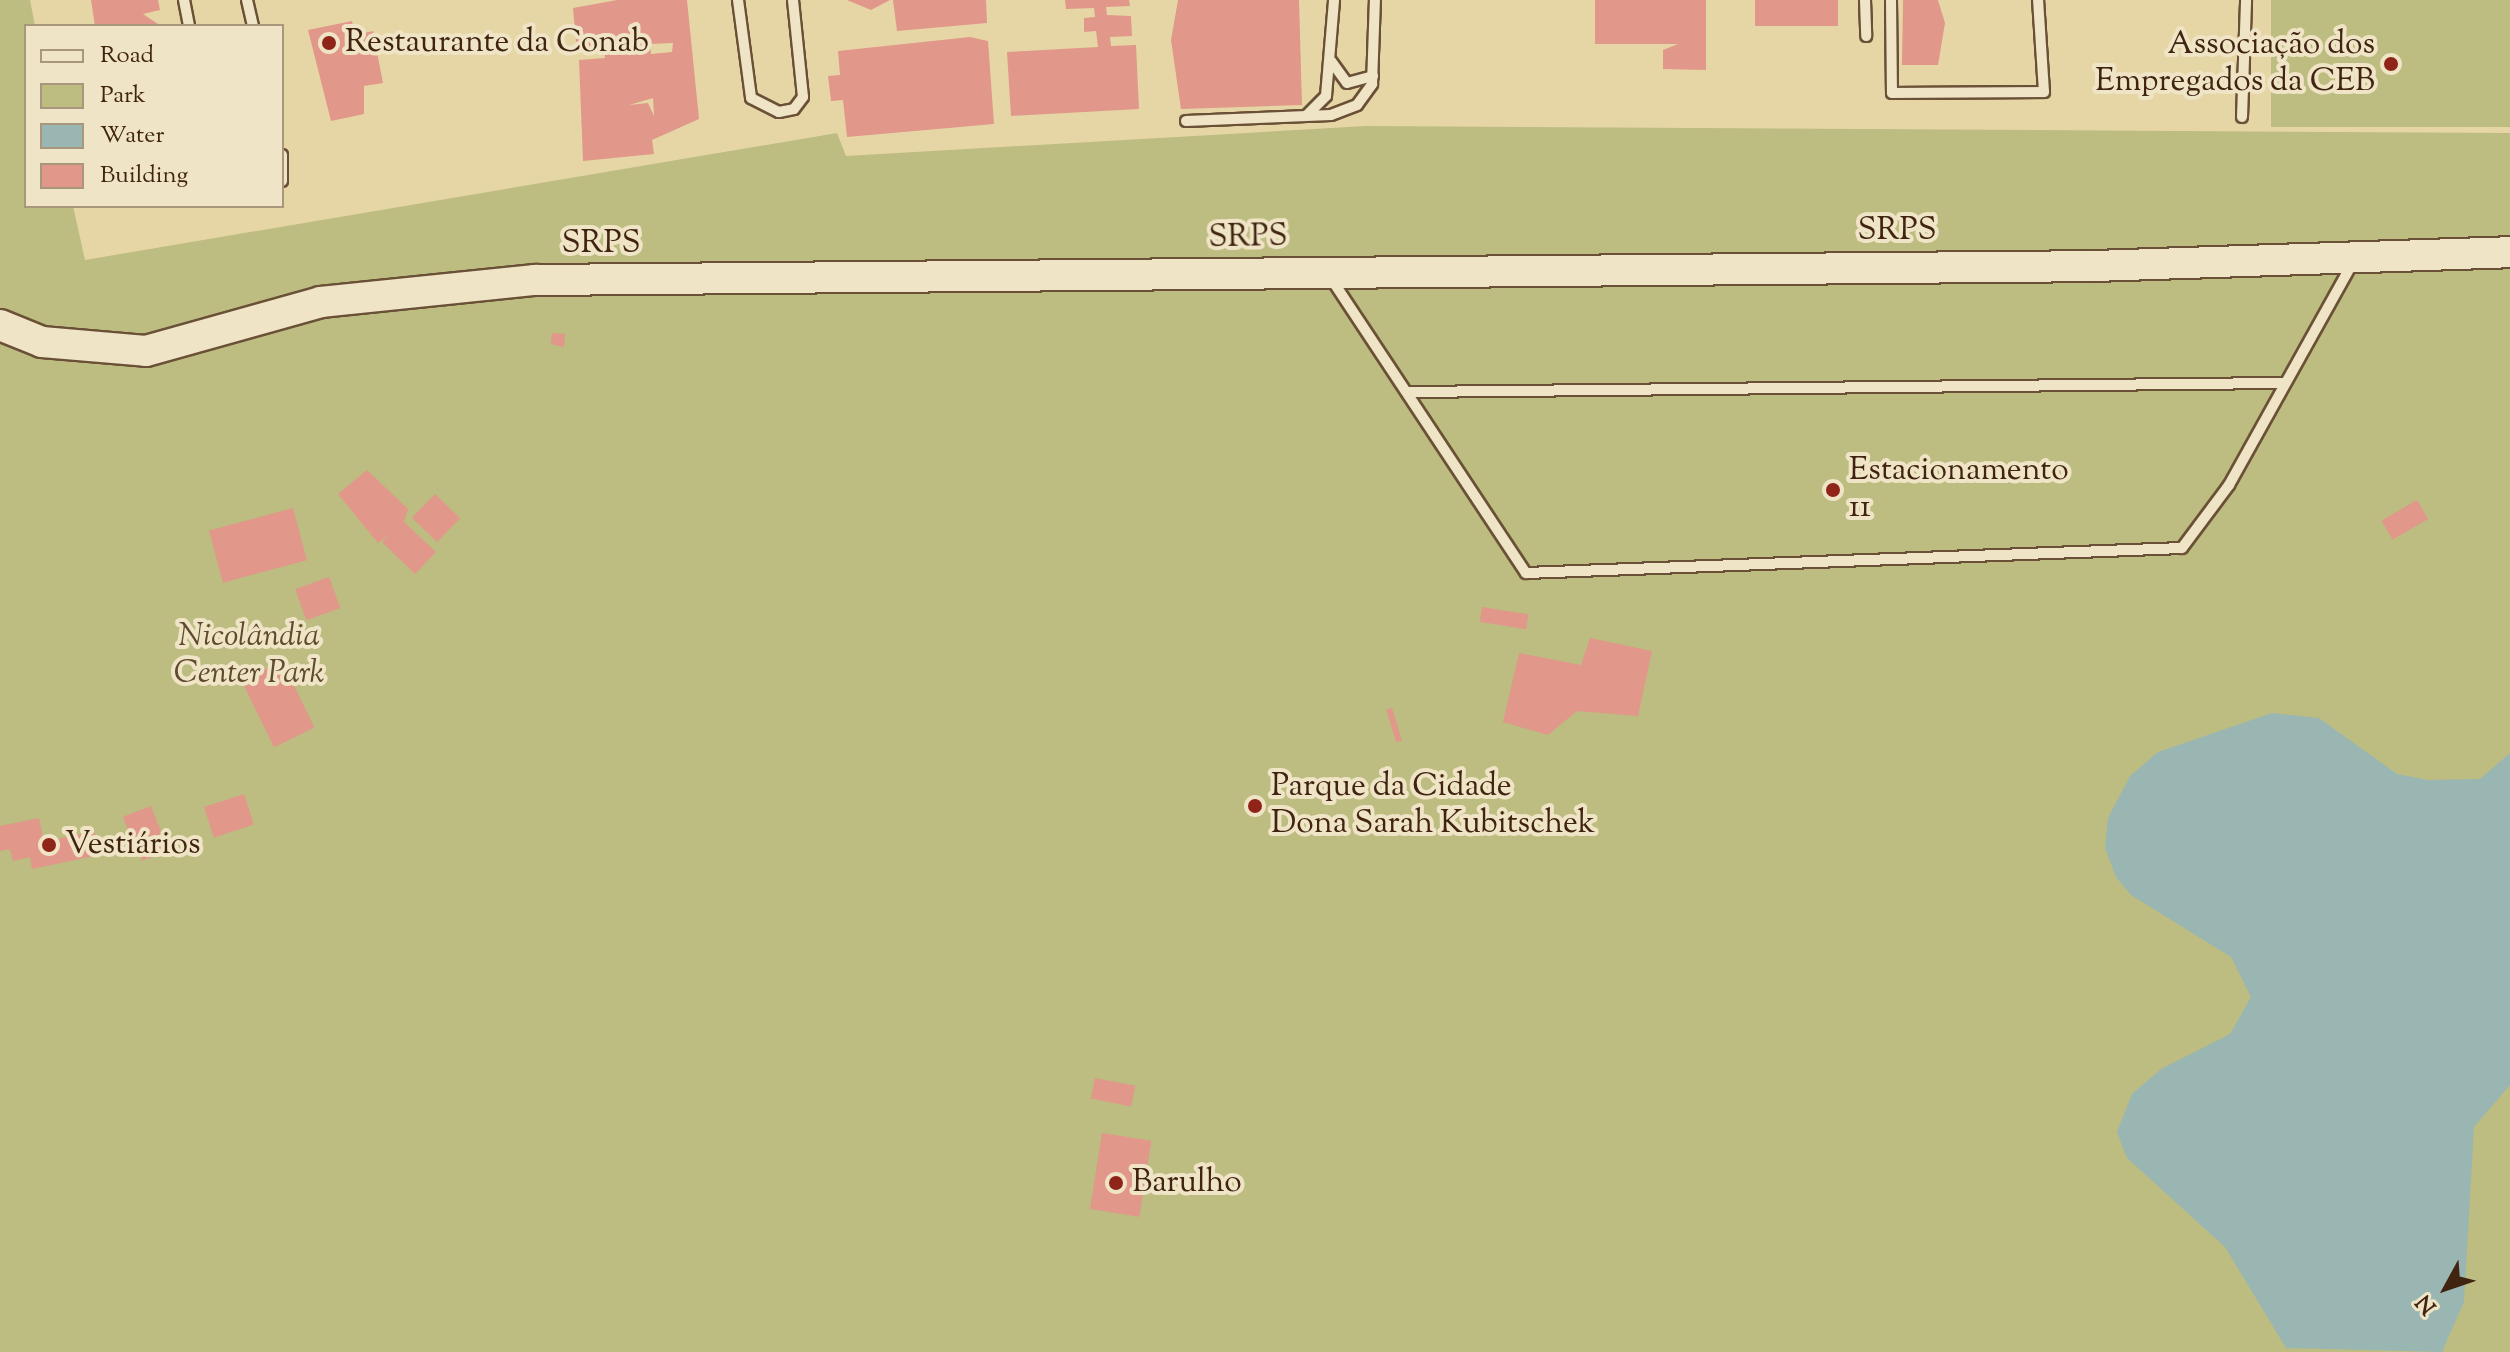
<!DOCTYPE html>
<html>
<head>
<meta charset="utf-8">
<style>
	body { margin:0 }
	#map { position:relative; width:2510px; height:1352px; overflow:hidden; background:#e6d6a6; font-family:"Sorts Mill Goudy",serif }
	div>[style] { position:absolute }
	.green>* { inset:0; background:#bdbc81; transform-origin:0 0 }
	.water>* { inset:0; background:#9ab6b2 }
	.building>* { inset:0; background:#e19789; transform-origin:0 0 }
	.roads { filter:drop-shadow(2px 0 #6a5036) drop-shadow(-2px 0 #6a5036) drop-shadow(0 2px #6a5036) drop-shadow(0 -2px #6a5036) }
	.service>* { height:10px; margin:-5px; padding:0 5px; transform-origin:5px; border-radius:5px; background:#efe4c5 }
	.secondary>* { height:30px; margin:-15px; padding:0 15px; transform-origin:15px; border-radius:15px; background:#efe4c5 }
	.dots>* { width:22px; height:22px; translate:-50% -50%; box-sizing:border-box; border:4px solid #efe4c5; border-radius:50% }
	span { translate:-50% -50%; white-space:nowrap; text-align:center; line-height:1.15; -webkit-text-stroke:8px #efe4c5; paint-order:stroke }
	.poi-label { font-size:32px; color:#402411 }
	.left { translate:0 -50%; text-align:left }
	.right { translate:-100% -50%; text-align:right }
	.street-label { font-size:32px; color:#402411 }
	.park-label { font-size:32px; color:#5f4a2d; font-style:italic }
	.legend { position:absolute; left:24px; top:24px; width:260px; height:184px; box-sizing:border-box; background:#efe4c5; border:2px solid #a9977d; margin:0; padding:10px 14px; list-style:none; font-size:24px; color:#402411 }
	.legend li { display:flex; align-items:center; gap:16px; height:40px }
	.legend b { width:40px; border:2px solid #a9977d }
	.north { position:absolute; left:2406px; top:1248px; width:80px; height:80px; -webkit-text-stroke:6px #efe4c5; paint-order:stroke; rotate:230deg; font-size:22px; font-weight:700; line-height:32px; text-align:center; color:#402411 }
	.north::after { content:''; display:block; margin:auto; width:28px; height:36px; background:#402411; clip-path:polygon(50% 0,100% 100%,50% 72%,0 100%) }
</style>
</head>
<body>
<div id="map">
	<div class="green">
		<div style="clip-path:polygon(0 0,30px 0,35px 26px,26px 26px,26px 206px,73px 206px,85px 260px,837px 133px,846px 156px,1366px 126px,2510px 133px,2510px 1352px,0 1352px)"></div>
		<div style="left:2271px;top:0;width:239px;height:127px"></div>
	</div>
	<div class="water">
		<div style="clip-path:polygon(2272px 713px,2319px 718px,2397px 774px,2428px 780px,2480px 779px,2510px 753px,2510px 1085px,2474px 1127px,2464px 1302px,2442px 1352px,2286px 1348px,2225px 1247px,2127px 1158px,2117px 1132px,2132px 1094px,2161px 1069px,2230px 1034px,2251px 997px,2231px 957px,2131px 895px,2116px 877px,2105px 848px,2108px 818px,2130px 776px,2158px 752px)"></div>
	</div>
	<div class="building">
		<div style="clip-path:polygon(91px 0,158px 0,160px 10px,143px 14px,161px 26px,95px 26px)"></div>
		<div style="clip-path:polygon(evenodd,617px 0,687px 0,699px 119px,652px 140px,654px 154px,583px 161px,579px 60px,605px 58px,604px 49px,577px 52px,573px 8px,617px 0,673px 43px,672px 52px,651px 54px,650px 44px,673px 43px,617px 0,653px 98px,654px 116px,648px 103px,629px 105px,653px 98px)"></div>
		<div style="clip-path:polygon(847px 0,890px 0,871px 10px)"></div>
		<div style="clip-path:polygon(893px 0,986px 0,987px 23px,897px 31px)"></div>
		<div style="clip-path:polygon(1065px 0,1129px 0,1130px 6px,1106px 7px,1107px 15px,1131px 16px,1132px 36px,1110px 37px,1111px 46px,1136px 45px,1139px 109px,1011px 116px,1007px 52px,1098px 47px,1096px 31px,1084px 32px,1084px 18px,1095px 17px,1094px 8px,1066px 9px)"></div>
		<div style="clip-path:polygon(1178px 0,1299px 0,1302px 105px,1181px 109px,1171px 40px)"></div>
		<div style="clip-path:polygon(1595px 0,1706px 0,1706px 70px,1663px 69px,1663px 50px,1678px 44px,1595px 44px)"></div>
		<div style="left:1755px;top:0;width:83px;height:26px"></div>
		<div style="clip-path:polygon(1903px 0,1938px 0,1945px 23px,1938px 65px,1902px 65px)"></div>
		<div style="clip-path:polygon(352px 21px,355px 35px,373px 31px,383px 83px,364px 86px,364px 114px,331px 121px,308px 30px)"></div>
		<div style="clip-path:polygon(970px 37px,988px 41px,994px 124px,847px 137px,843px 100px,831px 101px,828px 76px,840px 75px,838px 51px)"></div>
		<div style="clip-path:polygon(552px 333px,565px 334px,564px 347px,551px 344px)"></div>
		<div style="clip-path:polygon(367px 470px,408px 509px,404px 522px,436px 552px,415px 574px,382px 542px,389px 535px,378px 543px,338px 494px)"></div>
		<div style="left:435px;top:494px;width:35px;height:33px;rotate:44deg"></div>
		<div style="left:2417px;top:500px;width:22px;height:41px;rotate:60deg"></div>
		<div style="left:293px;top:508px;width:54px;height:87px;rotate:75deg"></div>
		<div style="left:329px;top:577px;width:33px;height:36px;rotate:70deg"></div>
		<div style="left:1482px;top:607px;width:47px;height:15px;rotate:9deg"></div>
		<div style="clip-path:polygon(1590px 638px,1652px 651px,1638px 716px,1577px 711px,1548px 735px,1503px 722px,1519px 653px,1581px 665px)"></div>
		<div style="left:282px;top:661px;width:74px;height:45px;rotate:64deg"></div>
		<div style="left:1392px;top:708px;width:34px;height:6px;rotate:73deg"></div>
		<div style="left:244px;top:794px;width:32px;height:42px;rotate:72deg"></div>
		<div style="left:151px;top:806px;width:30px;height:30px;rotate:69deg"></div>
		<div style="clip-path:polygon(39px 818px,44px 842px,94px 831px,99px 855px,32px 869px,30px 857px,13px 861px,10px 849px,0 851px,0 826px)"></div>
		<div style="left:163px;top:837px;width:15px;height:28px;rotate:70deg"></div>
		<div style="left:1095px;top:1078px;width:41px;height:21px;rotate:11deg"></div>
		<div style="left:1102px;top:1133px;width:50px;height:77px;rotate:9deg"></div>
	</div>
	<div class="roads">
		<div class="service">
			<div style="left:184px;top:0;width:26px;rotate:79deg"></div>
			<div style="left:247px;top:0;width:27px;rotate:77deg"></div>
			<div style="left:738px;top:0;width:99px;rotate:82.4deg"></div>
			<div style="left:751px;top:98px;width:31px;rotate:27deg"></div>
			<div style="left:779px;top:112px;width:15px;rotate:-11deg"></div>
			<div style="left:794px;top:109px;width:15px;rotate:-53deg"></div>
			<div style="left:803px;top:97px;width:98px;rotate:-95.9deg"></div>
			<div style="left:1865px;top:0;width:36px;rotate:88deg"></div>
			<div style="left:1891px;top:0;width:93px;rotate:89.4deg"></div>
			<div style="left:1892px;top:93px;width:152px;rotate:-0.4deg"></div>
			<div style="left:2044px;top:92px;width:92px;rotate:-93.7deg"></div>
			<div style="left:1331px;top:61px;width:27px;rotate:54deg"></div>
			<div style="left:1347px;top:83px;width:27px;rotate:-15deg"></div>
			<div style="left:1307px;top:115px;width:27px;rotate:-45deg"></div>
			<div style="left:1326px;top:96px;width:96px;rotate:-85.2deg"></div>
			<div style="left:2242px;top:117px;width:117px;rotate:-88deg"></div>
			<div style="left:1186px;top:121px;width:145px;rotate:-2.4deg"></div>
			<div style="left:1331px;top:115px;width:28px;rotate:-21deg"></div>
			<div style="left:1357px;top:105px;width:26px;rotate:-54deg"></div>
			<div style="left:1372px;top:84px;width:84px;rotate:-88deg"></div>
			<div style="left:282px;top:155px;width:26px;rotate:90deg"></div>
			<div style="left:1330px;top:277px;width:355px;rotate:56.5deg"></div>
			<div style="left:1526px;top:573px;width:656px;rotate:-2.18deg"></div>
			<div style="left:2182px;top:548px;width:79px;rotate:-53.3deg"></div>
			<div style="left:2229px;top:485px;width:253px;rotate:-60.9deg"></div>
			<div style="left:1409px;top:392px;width:874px;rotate:-0.59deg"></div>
		</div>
		<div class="secondary">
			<div style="left:0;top:325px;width:45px;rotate:22deg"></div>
			<div style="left:42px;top:342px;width:104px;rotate:4.9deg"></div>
			<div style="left:146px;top:351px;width:182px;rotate:-15.6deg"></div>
			<div style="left:321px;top:302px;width:215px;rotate:-5.9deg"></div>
			<div style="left:535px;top:280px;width:1559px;rotate:-0.51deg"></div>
			<div style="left:2094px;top:266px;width:416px;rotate:-1.9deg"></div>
		</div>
	</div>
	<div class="dots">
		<div style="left:329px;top:43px;background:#8f2418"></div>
		<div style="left:2391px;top:64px;background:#8f2418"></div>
		<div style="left:1833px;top:490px;background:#8f2418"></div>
		<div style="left:1255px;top:806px;background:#8f2418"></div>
		<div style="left:49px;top:845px;background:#8f2418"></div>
		<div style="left:1116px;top:1183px;background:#8f2418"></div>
	</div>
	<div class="poi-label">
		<span class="left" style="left:345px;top:43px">Restaurante da Conab</span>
		<span class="right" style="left:2375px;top:64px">Associação dos<br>Empregados da CEB</span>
		<span class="left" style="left:1849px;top:490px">Estacionamento<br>11</span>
		<span class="left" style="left:1271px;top:806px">Parque da Cidade<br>Dona Sarah Kubitschek</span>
		<span class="left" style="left:65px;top:845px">Vestiários</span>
		<span class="left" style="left:1132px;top:1183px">Barulho</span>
	</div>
	<div class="street-label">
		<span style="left:1897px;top:231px">SRPS</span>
		<span style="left:1248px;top:238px;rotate:-1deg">SRPS</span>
		<span style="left:601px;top:244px">SRPS</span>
	</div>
	<div class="park-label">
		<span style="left:249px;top:656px">Nicolândia<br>Center Park</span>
	</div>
	<ul class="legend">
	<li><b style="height:10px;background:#efe4c5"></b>Road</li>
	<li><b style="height:22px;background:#bdbc81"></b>Park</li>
	<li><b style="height:22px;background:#9ab6b2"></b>Water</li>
	<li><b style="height:22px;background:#e19789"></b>Building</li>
	</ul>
	<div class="north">N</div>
</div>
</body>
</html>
